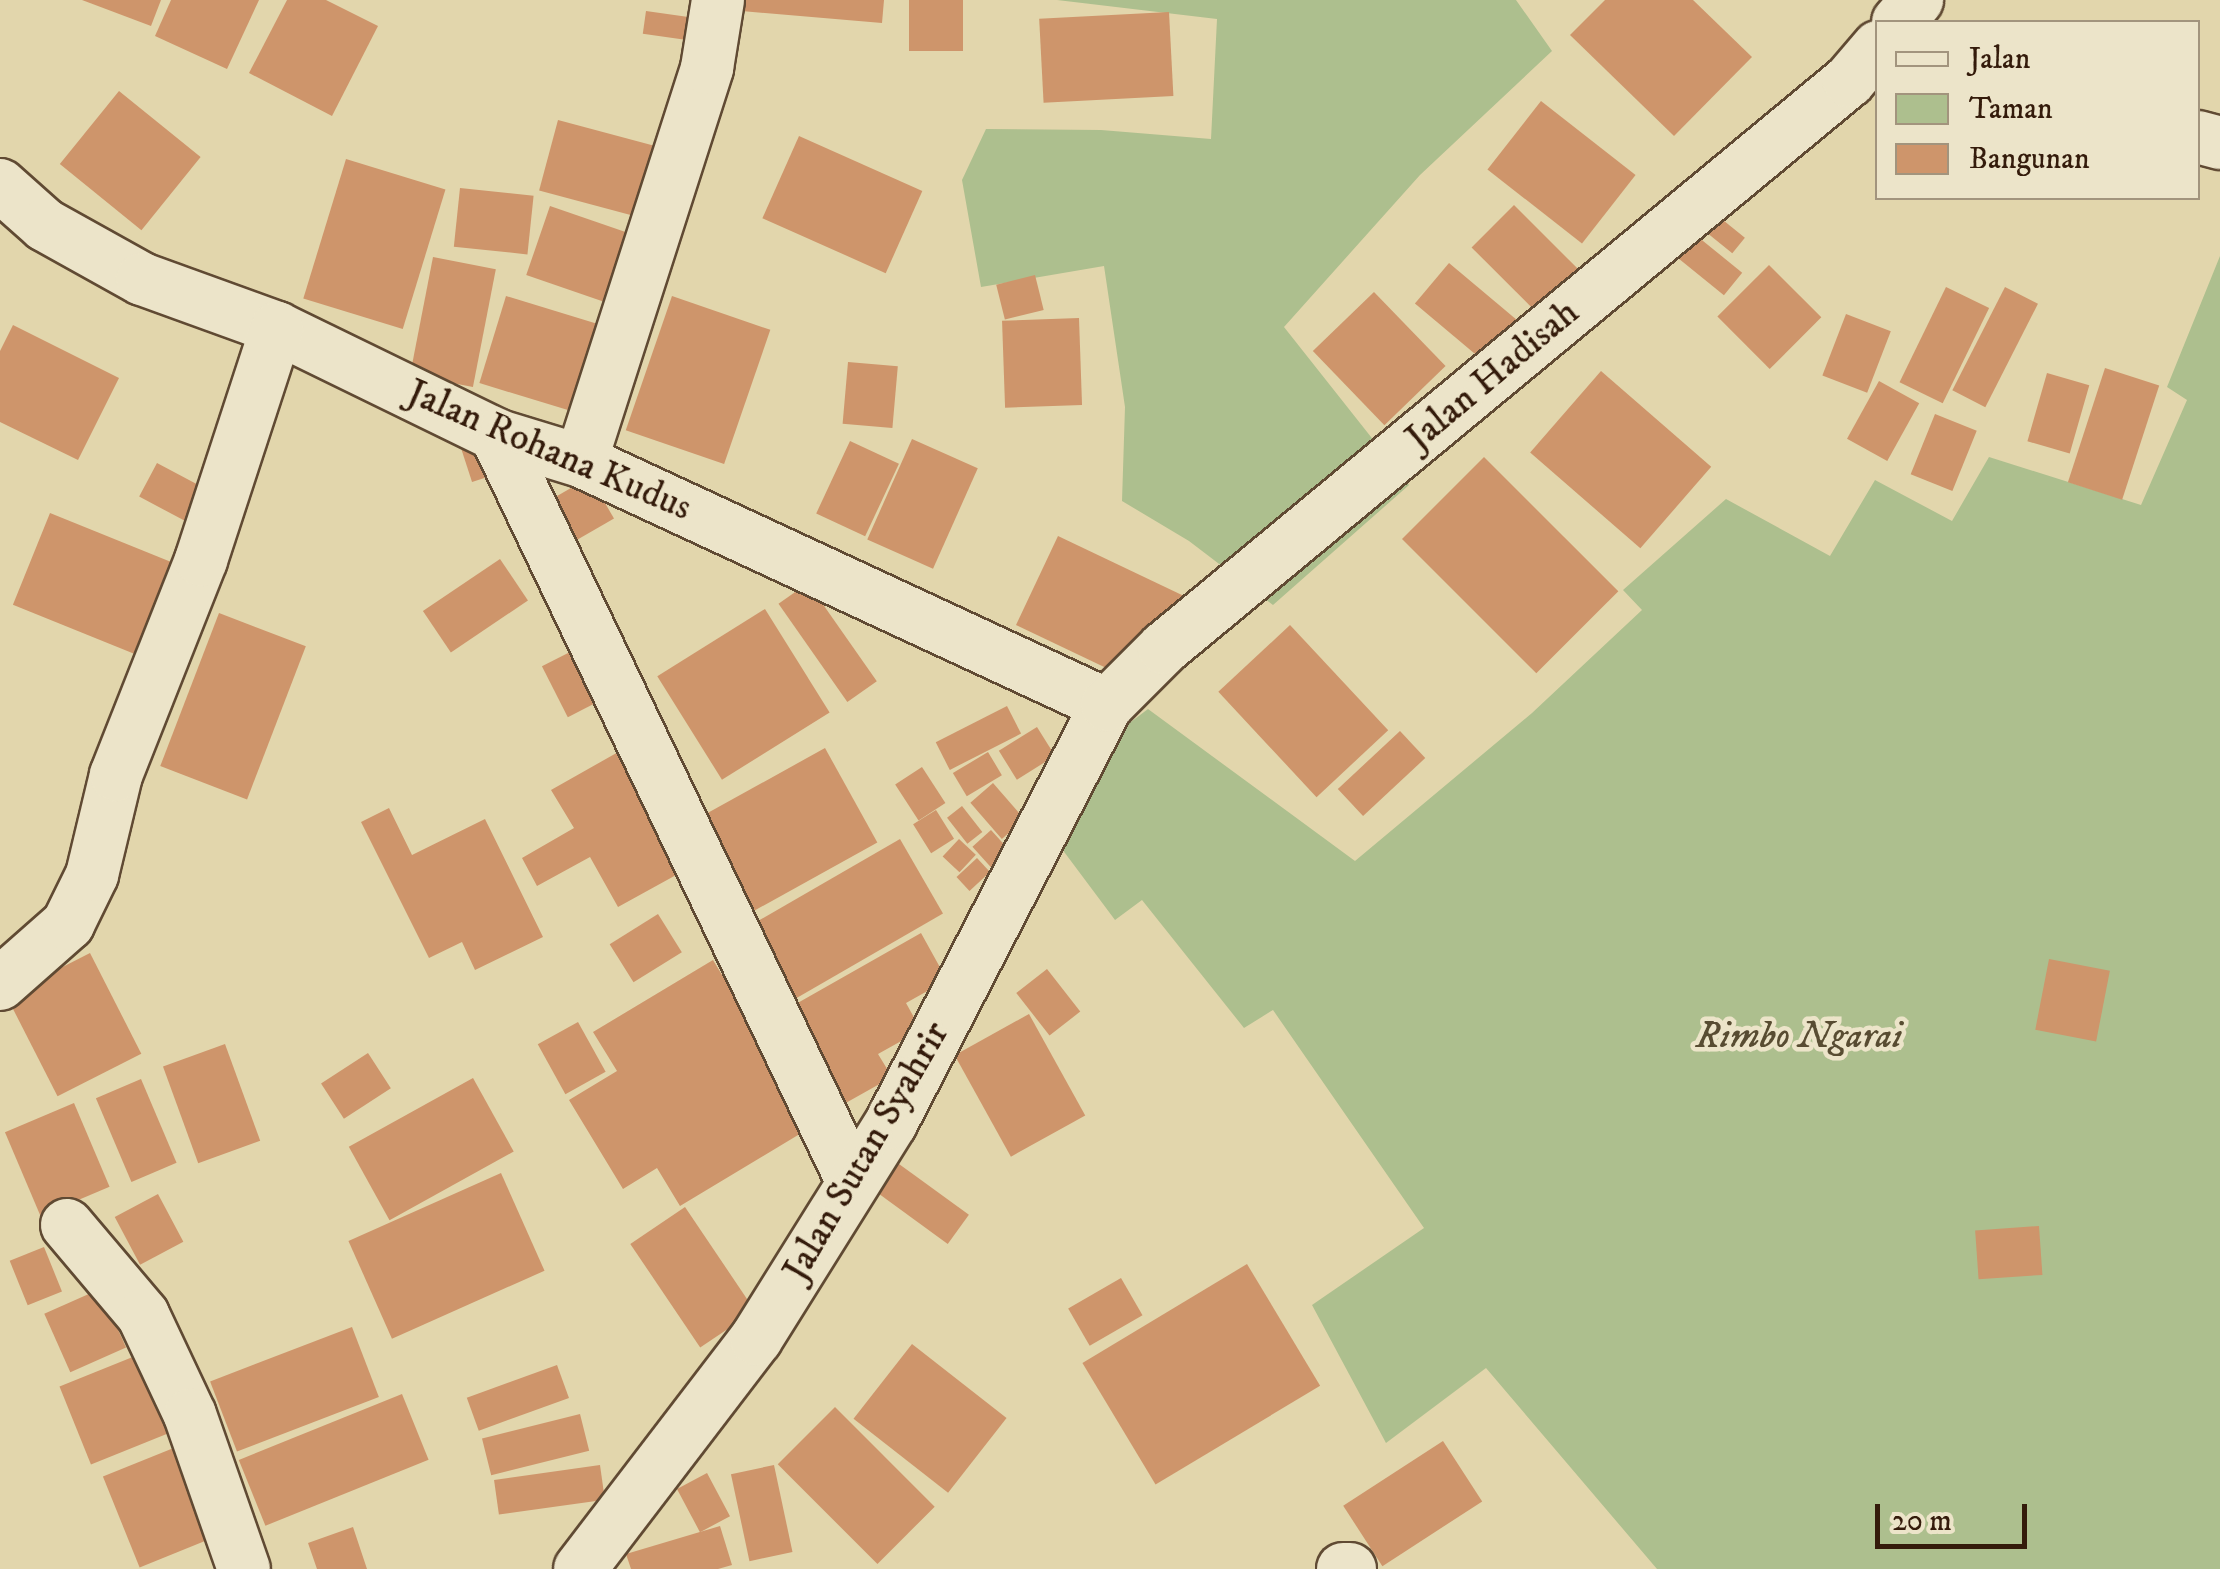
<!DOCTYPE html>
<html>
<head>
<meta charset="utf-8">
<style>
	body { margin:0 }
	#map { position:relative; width:2220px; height:1569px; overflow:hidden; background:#e2d6ac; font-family:"IM FELL DW Pica",serif }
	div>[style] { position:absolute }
	.green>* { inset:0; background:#adbf8e }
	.building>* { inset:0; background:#ce956b; transform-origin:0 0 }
	.roads { filter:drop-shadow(2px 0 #604a33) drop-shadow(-2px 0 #604a33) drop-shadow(0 2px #604a33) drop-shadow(0 -2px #604a33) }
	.minor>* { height:52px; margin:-26px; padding:0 26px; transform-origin:26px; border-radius:26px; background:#ece4c9 }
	span { translate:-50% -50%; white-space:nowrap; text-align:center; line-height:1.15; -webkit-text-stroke:9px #ece4c9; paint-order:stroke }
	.street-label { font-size:38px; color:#341b0b }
	.park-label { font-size:38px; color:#584c32; font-style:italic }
	.legend { position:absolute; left:1875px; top:20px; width:325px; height:180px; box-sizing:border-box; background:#ece4c9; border:2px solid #a2947d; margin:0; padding:12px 18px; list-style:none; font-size:30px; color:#341b0b }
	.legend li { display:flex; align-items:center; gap:20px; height:50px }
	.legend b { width:50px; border:2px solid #a2947d }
	.scale { position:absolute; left:1875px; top:1504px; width:152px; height:45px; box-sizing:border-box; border:5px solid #341b0b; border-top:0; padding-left:12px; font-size:30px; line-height:35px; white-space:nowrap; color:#341b0b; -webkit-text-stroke:8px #ece4c9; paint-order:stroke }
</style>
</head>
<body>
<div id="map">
	<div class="green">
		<div style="clip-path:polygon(1057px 0,1516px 0,1552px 51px,1420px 175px,1284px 327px,1409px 485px,1273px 605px,1189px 541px,1122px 501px,1125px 407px,1104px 266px,981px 287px,962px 180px,986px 129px,1101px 130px,1211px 139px,1217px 19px)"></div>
		<div style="clip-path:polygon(2220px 256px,2220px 1569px,1657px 1569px,1486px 1368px,1386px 1443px,1312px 1305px,1424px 1228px,1273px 1010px,1244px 1028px,1142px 900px,1115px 920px,1053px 837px,1119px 731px,1148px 709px,1355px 861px,1532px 713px,1642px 610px,1623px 590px,1726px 499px,1830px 556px,1875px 480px,1952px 521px,1989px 457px,2141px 505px,2187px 400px,2167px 387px)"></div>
	</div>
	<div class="building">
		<div style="clip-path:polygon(82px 0,161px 0,151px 26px)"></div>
		<div style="clip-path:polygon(171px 0,259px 0,227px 69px,155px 36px)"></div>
		<div style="clip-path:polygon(287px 0,326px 0,378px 26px,332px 116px,249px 73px)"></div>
		<div style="clip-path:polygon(731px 0,884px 0,882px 23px,730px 10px)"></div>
		<div style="left:909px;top:0;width:54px;height:51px"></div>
		<div style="clip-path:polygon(1605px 0,1693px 0,1752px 57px,1674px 136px,1570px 35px)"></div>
		<div style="left:646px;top:11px;width:57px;height:23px;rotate:8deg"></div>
		<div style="left:1169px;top:12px;width:84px;height:130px;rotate:87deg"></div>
		<div style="left:119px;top:91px;width:105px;height:94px;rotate:39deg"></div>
		<div style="left:1541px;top:101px;width:120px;height:87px;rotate:38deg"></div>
		<div style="left:558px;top:120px;width:116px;height:73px;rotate:15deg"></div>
		<div style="left:799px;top:136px;width:135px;height:90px;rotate:24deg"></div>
		<div style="left:346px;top:159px;width:104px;height:146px;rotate:17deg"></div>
		<div style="left:460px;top:188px;width:74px;height:59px;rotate:6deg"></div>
		<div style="left:1514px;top:205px;width:91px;height:60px;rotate:45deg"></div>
		<div style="left:550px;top:206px;width:99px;height:73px;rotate:19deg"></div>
		<div style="left:1713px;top:212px;width:41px;height:20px;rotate:39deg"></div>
		<div style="left:1687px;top:228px;width:71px;height:29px;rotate:39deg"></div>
		<div style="left:433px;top:257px;width:64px;height:120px;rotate:11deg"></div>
		<div style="left:1449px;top:263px;width:91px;height:53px;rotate:40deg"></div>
		<div style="left:1769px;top:265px;width:74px;height:73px;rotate:45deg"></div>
		<div style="left:1035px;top:275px;width:36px;height:40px;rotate:76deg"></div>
		<div style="left:1946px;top:287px;width:48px;height:106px;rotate:26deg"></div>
		<div style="left:2005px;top:287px;width:37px;height:116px;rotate:27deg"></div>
		<div style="left:1374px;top:292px;width:103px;height:85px;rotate:46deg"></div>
		<div style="left:506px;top:296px;width:96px;height:91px;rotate:17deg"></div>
		<div style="left:672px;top:296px;width:104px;height:142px;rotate:19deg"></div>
		<div style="left:1846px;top:314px;width:48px;height:66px;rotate:21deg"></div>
		<div style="left:1079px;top:318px;width:87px;height:77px;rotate:88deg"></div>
		<div style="clip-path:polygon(13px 325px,119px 378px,78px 460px,0 422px,0 351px)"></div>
		<div style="left:848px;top:362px;width:50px;height:62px;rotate:5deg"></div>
		<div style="left:2105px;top:368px;width:57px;height:120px;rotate:18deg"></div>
		<div style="left:1601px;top:371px;width:146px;height:108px;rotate:41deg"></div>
		<div style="left:2047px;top:373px;width:44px;height:71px;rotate:16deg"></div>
		<div style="left:1879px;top:381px;width:46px;height:66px;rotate:29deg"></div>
		<div style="left:1935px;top:414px;width:45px;height:65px;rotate:22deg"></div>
		<div style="left:912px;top:439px;width:72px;height:110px;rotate:24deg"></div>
		<div style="left:485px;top:441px;width:35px;height:25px;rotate:72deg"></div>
		<div style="left:850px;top:441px;width:54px;height:80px;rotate:25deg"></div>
		<div style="left:1484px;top:457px;width:190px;height:116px;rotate:45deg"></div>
		<div style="left:157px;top:463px;width:64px;height:38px;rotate:28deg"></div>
		<div style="left:590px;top:477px;width:48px;height:61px;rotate:60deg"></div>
		<div style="left:50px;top:513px;width:144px;height:99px;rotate:22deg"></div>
		<div style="clip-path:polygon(1058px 536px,1184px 596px,1159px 646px,1121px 675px,1016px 625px)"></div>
		<div style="left:500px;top:559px;width:50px;height:93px;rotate:56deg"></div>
		<div style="left:808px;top:583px;width:120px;height:36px;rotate:55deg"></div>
		<div style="left:765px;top:609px;width:122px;height:127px;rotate:58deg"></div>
		<div style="left:219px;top:613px;width:93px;height:164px;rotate:21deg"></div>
		<div style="left:1290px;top:625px;width:144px;height:98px;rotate:47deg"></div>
		<div style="left:574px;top:650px;width:57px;height:36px;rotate:63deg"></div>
		<div style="left:1007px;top:706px;width:31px;height:80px;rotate:63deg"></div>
		<div style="left:1037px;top:727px;width:34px;height:45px;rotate:58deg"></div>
		<div style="left:1400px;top:731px;width:37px;height:85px;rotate:47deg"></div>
		<div style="left:825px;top:748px;width:108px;height:142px;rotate:61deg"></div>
		<div style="clip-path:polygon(620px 751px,687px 869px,618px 907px,590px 857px,537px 886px,522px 858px,574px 828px,551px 790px)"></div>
		<div style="left:988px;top:752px;width:27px;height:41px;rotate:59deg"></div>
		<div style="left:922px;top:767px;width:43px;height:32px;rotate:57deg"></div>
		<div style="left:993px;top:783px;width:48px;height:30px;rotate:49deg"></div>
		<div style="left:962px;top:806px;width:33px;height:19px;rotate:52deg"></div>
		<div style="clip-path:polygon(389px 808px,412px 855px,485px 819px,543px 937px,475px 970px,462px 942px,429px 958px,361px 822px)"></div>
		<div style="left:936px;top:810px;width:34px;height:27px;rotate:58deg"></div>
		<div style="left:991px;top:830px;width:28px;height:25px;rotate:48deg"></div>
		<div style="left:900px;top:839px;width:86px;height:182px;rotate:60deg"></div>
		<div style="left:959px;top:839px;width:23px;height:24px;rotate:43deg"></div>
		<div style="left:977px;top:858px;width:19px;height:28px;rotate:47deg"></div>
		<div style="left:658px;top:914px;width:45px;height:57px;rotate:58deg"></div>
		<div style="clip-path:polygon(921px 933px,947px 980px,906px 1003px,921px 1030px,878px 1054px,892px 1077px,835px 1109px,780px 1013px)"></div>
		<div style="left:90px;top:953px;width:113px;height:94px;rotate:63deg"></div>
		<div style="left:2049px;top:959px;width:62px;height:72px;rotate:11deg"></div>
		<div style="clip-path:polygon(713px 960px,813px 1126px,680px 1206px,657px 1168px,623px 1189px,569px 1100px,617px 1071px,593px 1032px)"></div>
		<div style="left:1047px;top:969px;width:54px;height:39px;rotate:52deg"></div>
		<div style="left:1029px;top:1014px;width:116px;height:85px;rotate:61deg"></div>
		<div style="left:578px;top:1022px;width:57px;height:46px;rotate:61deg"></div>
		<div style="left:225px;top:1044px;width:103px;height:66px;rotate:70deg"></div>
		<div style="left:368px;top:1053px;width:42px;height:56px;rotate:57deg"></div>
		<div style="left:473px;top:1078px;width:84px;height:142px;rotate:61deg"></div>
		<div style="left:141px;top:1079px;width:91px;height:49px;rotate:67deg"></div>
		<div style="left:74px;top:1103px;width:91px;height:75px;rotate:67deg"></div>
		<div style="left:888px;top:1156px;width:100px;height:36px;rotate:36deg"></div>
		<div style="left:501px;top:1173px;width:107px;height:167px;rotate:66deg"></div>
		<div style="left:158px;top:1194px;width:54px;height:49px;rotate:62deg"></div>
		<div style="left:685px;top:1207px;width:125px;height:66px;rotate:56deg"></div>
		<div style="left:2039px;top:1226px;width:49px;height:64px;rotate:86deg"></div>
		<div style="left:44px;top:1247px;width:48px;height:37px;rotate:68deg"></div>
		<div style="left:1247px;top:1264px;width:142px;height:192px;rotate:59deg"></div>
		<div style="left:1121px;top:1278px;width:43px;height:61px;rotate:60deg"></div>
		<div style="left:100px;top:1289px;width:64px;height:61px;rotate:66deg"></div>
		<div style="left:352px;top:1327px;width:75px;height:152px;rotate:69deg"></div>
		<div style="left:912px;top:1344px;width:120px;height:95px;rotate:38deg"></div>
		<div style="left:155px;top:1348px;width:84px;height:103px;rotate:68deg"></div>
		<div style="left:557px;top:1365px;width:35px;height:96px;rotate:70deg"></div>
		<div style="left:402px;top:1394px;width:71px;height:176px;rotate:68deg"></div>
		<div style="left:835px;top:1407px;width:141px;height:81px;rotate:45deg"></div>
		<div style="left:580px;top:1414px;width:38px;height:101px;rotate:76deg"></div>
		<div style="left:191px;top:1441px;width:98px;height:95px;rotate:68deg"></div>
		<div style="left:1443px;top:1441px;width:72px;height:119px;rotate:57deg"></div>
		<div style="left:600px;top:1465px;width:35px;height:107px;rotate:82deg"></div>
		<div style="left:774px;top:1465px;width:89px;height:44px;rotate:78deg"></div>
		<div style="left:707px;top:1473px;width:49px;height:34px;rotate:62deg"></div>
		<div style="clip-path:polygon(720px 1526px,732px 1565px,718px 1569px,631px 1569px,626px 1554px)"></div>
		<div style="clip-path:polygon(353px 1527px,367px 1569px,317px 1569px,308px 1543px)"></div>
	</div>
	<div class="roads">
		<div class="minor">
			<div style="left:1898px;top:22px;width:29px;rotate:-49deg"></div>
			<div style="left:2198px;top:137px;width:23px;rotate:15deg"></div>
			<div style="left:0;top:185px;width:60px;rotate:41.6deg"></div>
			<div style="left:45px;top:225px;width:111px;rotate:29.1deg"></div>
			<div style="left:142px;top:279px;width:144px;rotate:19.9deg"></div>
			<div style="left:277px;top:328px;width:244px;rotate:26deg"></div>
			<div style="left:496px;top:435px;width:89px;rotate:17deg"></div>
			<div style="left:581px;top:461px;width:580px;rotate:24.89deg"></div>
			<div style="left:496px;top:435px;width:826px;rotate:64.46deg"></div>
			<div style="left:581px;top:461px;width:413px;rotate:-72.2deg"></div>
			<div style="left:707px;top:68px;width:69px;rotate:-80.8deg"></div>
			<div style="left:0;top:984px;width:91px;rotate:-41.4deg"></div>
			<div style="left:68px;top:924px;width:55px;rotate:-63.9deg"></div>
			<div style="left:92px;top:875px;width:103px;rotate:-76.5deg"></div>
			<div style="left:116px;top:775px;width:231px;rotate:-68.4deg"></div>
			<div style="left:201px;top:560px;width:244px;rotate:-71.9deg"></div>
			<div style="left:67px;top:1225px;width:118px;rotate:49.8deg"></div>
			<div style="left:143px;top:1315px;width:110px;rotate:64.8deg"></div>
			<div style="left:190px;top:1415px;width:163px;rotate:70.7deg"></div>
			<div style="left:580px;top:1569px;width:290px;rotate:-52.6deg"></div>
			<div style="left:756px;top:1339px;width:255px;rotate:-58deg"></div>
			<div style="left:891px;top:1123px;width:471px;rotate:-62.7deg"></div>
			<div style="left:1107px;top:705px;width:81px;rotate:-45deg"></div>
			<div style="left:1164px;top:648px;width:889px;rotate:-39.62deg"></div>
			<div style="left:1849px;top:81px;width:45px;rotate:-49.5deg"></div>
			<div style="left:1343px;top:1569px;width:7px"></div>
		</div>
	</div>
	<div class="street-label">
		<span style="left:1493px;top:376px;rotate:-40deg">Jalan Hadisah</span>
		<span style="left:549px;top:451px;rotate:23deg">Jalan Rohana Kudus</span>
		<span style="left:867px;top:1152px;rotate:-60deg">Jalan Sutan Syahrir</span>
	</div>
	<div class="park-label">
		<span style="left:1799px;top:1037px">Rimbo Ngarai</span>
	</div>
	<ul class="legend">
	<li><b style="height:12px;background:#ece4c9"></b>Jalan</li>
	<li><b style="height:28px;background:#adbf8e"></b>Taman</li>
	<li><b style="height:28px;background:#ce956b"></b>Bangunan</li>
	</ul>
	<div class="scale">20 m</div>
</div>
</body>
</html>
